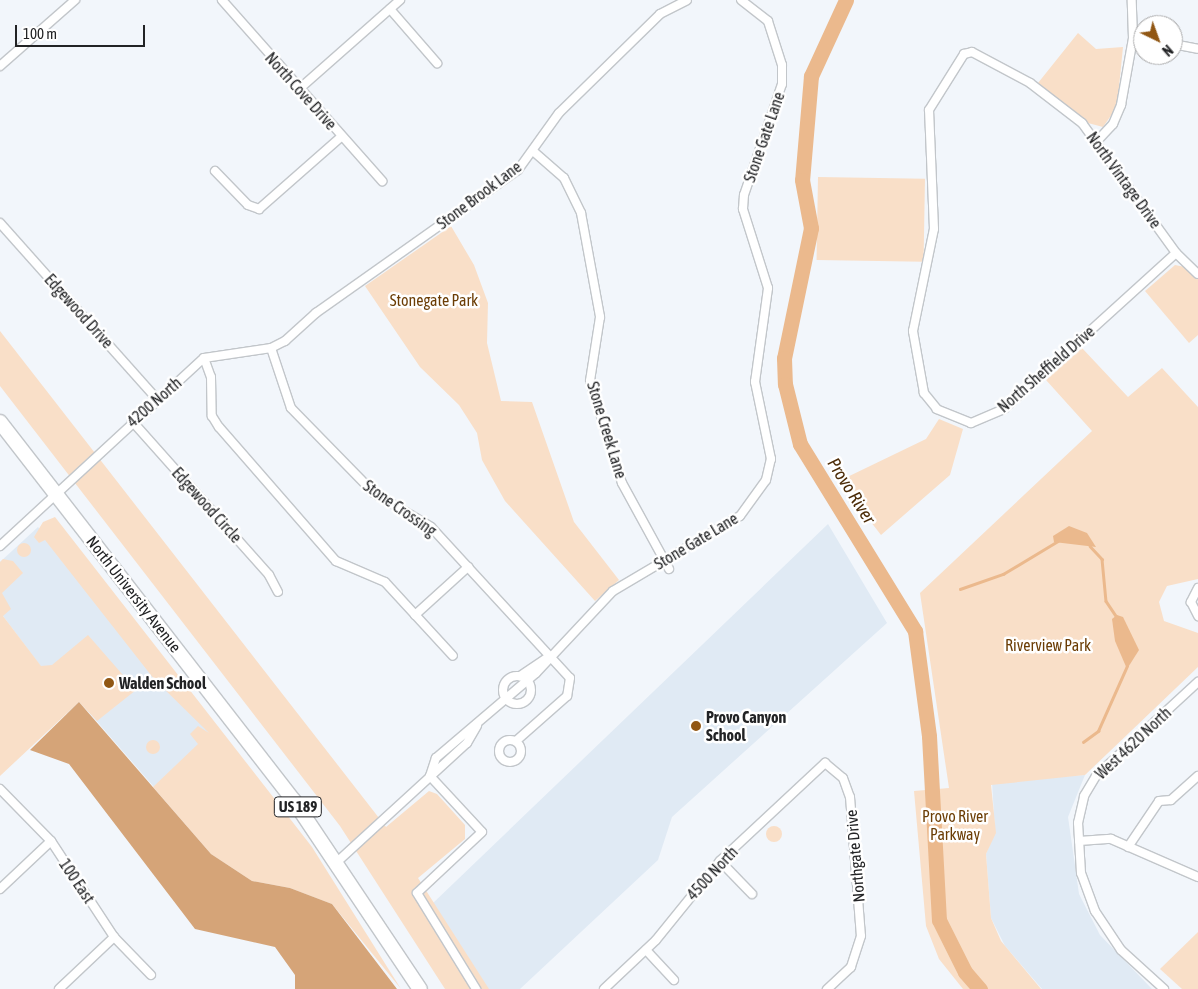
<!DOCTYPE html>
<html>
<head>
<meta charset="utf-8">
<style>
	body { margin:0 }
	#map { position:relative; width:1198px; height:989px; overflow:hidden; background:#f2f6fb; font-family:"Asap Condensed",sans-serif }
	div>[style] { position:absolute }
	.built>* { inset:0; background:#e0eaf4 }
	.green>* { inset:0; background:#f9dfc8; transform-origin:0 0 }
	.round { border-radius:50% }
	.forest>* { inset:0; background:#d5a478 }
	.water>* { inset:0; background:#ebb98d }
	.stream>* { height:2.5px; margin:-1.25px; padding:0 1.25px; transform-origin:1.25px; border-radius:1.25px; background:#ebb98d }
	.river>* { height:15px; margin:-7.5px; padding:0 7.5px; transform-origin:7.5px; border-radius:7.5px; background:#ebb98d }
	.roads { filter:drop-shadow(1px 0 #c2c6ca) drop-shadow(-1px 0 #c2c6ca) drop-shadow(0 1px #c2c6ca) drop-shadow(0 -1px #c2c6ca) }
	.street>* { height:8px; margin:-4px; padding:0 4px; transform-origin:4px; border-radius:4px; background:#fff }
	.street>.ring { margin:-4px; padding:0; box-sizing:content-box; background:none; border:8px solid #fff; border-radius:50% }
	.highway>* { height:14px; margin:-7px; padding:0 7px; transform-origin:7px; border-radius:7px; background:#fff }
	.dots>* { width:14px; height:14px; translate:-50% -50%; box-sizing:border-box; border:2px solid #fff; border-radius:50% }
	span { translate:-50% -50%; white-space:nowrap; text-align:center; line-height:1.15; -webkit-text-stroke:5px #fff; paint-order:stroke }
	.shield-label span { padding:1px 4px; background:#fff; border:1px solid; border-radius:4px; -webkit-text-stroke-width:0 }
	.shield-label { font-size:15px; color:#222325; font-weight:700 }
	.street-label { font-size:16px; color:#222325 }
	.park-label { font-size:16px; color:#6b3d05 }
	.poi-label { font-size:16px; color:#222325; font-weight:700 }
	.left { translate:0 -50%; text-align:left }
	.water-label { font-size:18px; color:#4c2c08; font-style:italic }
	.north { position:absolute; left:1133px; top:15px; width:50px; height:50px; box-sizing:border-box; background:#fff; border:1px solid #a7a7a8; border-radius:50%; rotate:138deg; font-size:14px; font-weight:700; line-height:20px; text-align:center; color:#222325 }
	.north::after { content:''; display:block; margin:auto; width:18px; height:22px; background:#915714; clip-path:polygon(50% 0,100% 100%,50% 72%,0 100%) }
	.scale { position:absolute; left:15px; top:25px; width:130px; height:22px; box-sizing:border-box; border:2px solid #222325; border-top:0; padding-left:6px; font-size:15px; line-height:18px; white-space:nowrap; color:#222325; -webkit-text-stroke:4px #fff; paint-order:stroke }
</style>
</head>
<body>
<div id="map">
	<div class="built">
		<div style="clip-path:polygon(828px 524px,887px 623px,672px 817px,658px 860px,520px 989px,485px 989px,432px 904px)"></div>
		<div style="clip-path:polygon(38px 527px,196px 711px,214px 741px,154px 787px,80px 702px,67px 714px,42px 668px,0 612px,0 562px)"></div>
		<div style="clip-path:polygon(1085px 775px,1068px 817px,1079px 894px,1100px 935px,1152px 989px,1042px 989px,1005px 946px,991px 918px,986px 854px,995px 832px,992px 782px)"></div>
	</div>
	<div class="green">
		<div style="clip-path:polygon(1078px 33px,1096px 49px,1123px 47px,1117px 107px,1103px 127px,1088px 123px,1038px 83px)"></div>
		<div style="left:818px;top:177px;width:107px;height:83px;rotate:1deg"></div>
		<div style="clip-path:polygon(451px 226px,474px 265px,488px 303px,487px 343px,501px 401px,532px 402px,574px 522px,619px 580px,595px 601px,505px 501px,482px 460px,477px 433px,459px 405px,420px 367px,365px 286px)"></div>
		<div style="clip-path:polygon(1175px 265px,1185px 267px,1198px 279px,1198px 335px,1189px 343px,1145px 291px)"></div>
		<div style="clip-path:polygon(0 331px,386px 827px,429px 791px,437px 794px,465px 825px,465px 839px,418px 878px,489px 989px,445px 989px,340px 826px,0 386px)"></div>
		<div style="clip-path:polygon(1082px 348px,1128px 397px,1162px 368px,1198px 407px,1198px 579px,1167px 586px,1159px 602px,1164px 621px,1198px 633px,1198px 667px,1085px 775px,991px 785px,996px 833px,986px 854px,991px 918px,1001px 941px,1041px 989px,963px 989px,939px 959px,926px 926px,914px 791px,949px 788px,920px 593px,1092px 431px,1046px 380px)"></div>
		<div style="clip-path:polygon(939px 419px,963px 429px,950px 475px,881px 535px,839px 481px,926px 439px)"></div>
		<div style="clip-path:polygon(55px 517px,312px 847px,401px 989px,332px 904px,290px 888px,252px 881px,211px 854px,153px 787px,198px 744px,190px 734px,198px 726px,209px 733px,154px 679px,45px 540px,39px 543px,34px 537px,43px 522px)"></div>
		<div class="round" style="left:17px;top:543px;width:14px;height:14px"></div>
		<div style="clip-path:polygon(3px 559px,13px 561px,23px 573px,2px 593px,11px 609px,3px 616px,41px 666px,52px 665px,88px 635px,136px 690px,97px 721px,79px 702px,0 776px,0 562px)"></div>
		<div class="round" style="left:146px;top:740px;width:14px;height:14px"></div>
		<div class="round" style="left:766px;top:826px;width:16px;height:16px"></div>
		<div style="clip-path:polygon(1198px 932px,1198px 989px,1182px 989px,1160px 969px)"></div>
	</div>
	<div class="forest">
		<div style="clip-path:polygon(79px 702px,211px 854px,252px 881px,290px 888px,332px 904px,397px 989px,295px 989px,295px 975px,275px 947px,195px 929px,69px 764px,30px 750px)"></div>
	</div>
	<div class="water">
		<div style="clip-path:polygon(1069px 526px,1087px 533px,1096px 547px,1054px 542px,1053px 536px)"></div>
		<div style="clip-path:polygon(1117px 615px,1123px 617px,1139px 650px,1127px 669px,1115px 641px,1112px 619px)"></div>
	</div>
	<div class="stream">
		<div style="left:1090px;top:546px;width:18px;rotate:47deg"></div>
		<div style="left:1102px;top:559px;width:42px;rotate:84.6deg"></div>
		<div style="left:1106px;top:601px;width:22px;rotate:56deg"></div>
		<div style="left:960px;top:589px;width:46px;rotate:-19.2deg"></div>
		<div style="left:1003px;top:574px;width:64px;rotate:-31deg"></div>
		<div style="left:1083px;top:742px;width:19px;rotate:-36deg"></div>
		<div style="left:1098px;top:731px;width:71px;rotate:-66deg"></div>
	</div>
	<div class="river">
		<div style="left:846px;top:0;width:84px;rotate:114.7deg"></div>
		<div style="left:811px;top:76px;width:104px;rotate:94.9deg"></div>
		<div style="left:802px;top:180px;width:49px;rotate:79.4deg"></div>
		<div style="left:811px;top:228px;width:133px;rotate:101.7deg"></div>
		<div style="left:784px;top:358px;width:26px;rotate:88deg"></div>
		<div style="left:785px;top:384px;width:62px;rotate:76deg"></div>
		<div style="left:800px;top:444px;width:220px;rotate:58.4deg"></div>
		<div style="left:915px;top:631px;width:106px;rotate:82.4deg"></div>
		<div style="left:929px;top:736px;width:184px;rotate:86.9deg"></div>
		<div style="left:939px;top:920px;width:58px;rotate:63.4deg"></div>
		<div style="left:965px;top:972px;width:23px;rotate:49deg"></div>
	</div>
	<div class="roads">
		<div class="street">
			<div style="left:222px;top:0;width:242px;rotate:48.5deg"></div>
			<div style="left:390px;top:9px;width:72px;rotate:49deg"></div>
			<div style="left:1133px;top:38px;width:10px;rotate:6deg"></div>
			<div style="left:1173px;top:44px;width:25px;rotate:11deg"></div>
			<div style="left:0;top:66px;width:100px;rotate:-41.3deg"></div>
			<div style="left:298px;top:90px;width:136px;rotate:-41.4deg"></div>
			<div style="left:1098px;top:140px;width:22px;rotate:-47deg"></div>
			<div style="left:1113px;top:124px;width:21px;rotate:-67deg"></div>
			<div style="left:1121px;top:105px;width:68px;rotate:-79.8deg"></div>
			<div style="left:1133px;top:38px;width:38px;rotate:-92deg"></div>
			<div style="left:533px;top:151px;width:41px;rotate:41.1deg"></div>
			<div style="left:564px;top:178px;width:39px;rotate:64deg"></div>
			<div style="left:581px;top:213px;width:106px;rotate:79.6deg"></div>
			<div style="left:600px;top:317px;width:65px;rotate:98.9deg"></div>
			<div style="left:590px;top:381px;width:107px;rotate:72.6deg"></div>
			<div style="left:622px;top:483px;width:98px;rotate:61.3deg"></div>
			<div style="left:215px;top:171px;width:47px;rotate:45.9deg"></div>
			<div style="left:248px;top:205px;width:12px;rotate:20deg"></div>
			<div style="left:259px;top:209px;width:109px;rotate:-41.3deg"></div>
			<div style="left:0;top:223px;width:236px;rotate:48.3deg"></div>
			<div style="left:1176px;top:253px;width:232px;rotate:137.8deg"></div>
			<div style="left:1004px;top:409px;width:36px;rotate:157deg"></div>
			<div style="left:971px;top:423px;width:37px;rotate:-158deg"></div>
			<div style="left:937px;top:409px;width:21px;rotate:-129deg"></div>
			<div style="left:924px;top:393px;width:63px;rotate:-100.1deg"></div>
			<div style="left:913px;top:331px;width:104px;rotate:-78.4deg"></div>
			<div style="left:934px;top:229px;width:119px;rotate:-92.4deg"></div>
			<div style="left:929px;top:110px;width:66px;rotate:-58deg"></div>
			<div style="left:964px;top:54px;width:8px;rotate:-14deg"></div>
			<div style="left:972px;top:52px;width:66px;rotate:28.1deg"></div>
			<div style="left:1030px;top:83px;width:66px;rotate:37.6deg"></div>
			<div style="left:1082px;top:123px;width:160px;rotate:54.1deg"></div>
			<div style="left:1176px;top:253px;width:30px;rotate:44deg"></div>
			<div style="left:271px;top:348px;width:63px;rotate:71.6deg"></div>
			<div style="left:291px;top:408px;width:119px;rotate:45.7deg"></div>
			<div style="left:374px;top:493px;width:66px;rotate:30.8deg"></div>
			<div style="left:431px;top:527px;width:205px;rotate:47.4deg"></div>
			<div style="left:570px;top:678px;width:18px;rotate:99deg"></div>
			<div style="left:567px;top:696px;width:68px;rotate:138.6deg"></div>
			<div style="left:204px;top:358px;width:20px;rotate:70deg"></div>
			<div style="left:211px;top:377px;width:39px;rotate:89deg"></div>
			<div style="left:212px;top:416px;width:13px;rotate:58deg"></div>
			<div style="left:219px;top:427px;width:178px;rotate:48.9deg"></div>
			<div style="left:336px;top:561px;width:53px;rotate:23.2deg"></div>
			<div style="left:385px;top:582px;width:100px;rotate:47.4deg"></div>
			<div style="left:132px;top:421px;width:206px;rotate:48.3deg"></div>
			<div style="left:269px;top:575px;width:19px;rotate:62deg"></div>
			<div style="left:0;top:546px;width:277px;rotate:-42.7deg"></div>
			<div style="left:204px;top:358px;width:68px;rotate:-8.5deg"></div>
			<div style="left:271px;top:348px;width:16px;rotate:-27deg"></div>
			<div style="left:285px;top:341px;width:42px;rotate:-42.1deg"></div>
			<div style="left:316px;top:313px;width:247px;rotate:-35.3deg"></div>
			<div style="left:518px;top:170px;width:70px;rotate:-54.3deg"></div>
			<div style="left:559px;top:113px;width:141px;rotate:-44.4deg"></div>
			<div style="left:660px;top:14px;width:30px;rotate:-27deg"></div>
			<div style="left:1198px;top:588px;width:16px;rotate:117deg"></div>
			<div style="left:1191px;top:602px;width:16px;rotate:63deg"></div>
			<div style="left:415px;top:615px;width:72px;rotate:-42.2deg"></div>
			<div style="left:520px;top:676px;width:34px;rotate:-34deg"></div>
			<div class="ring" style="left:503px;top:676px;width:20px;height:20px"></div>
			<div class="ring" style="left:499px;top:740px;width:14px;height:14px"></div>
			<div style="left:430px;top:776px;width:19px;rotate:-72deg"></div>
			<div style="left:436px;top:758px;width:131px;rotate:-40.4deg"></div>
			<div style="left:536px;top:673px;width:112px;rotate:-46.8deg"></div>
			<div style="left:613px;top:591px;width:147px;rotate:-30.6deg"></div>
			<div style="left:740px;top:516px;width:44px;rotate:-54.2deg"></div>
			<div style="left:766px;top:480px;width:22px;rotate:-77deg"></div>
			<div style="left:771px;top:459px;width:79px;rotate:-101.7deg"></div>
			<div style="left:755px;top:382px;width:95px;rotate:-82.1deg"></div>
			<div style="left:768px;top:288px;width:83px;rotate:-107.6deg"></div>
			<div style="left:743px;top:209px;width:14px;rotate:-86deg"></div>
			<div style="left:744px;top:195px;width:117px;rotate:-71.1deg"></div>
			<div style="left:782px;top:84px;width:19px;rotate:-90deg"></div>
			<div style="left:782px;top:65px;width:46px;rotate:-107.7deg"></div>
			<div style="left:768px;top:21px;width:34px;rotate:-142deg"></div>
			<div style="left:430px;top:776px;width:76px;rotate:47.1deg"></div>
			<div style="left:482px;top:832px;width:89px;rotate:136.8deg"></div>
			<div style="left:417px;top:893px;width:113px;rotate:58.4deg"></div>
			<div style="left:0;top:789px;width:73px;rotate:45.6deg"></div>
			<div style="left:51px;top:841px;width:115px;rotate:56.7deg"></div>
			<div style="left:114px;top:937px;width:53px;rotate:45.8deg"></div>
			<div style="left:1079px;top:841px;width:32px;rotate:-4deg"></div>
			<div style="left:1111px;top:839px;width:95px;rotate:23.6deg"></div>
			<div style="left:1128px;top:847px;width:55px;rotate:-56deg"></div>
			<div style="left:1159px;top:801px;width:12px;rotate:-5deg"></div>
			<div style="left:1171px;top:800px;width:36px;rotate:-42deg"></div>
			<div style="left:720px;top:861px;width:46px;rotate:45.9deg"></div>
			<div style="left:337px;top:862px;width:176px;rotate:-42.5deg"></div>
			<div style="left:467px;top:743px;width:20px;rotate:-60deg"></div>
			<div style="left:0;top:889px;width:70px;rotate:-43.3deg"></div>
			<div style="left:646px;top:950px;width:41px;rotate:47deg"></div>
			<div style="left:59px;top:989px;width:76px;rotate:-43.4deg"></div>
			<div style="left:604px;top:989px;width:71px;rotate:-43.3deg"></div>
			<div style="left:656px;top:940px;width:102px;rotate:-51deg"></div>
			<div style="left:720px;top:861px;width:144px;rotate:-43deg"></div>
			<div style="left:825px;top:763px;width:23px;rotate:40deg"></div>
			<div style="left:843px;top:778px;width:20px;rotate:70deg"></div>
			<div style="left:850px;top:797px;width:139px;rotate:85.5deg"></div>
			<div style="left:861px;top:936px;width:33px;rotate:108deg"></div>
			<div style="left:851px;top:967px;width:33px;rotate:137deg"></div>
			<div style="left:1164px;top:989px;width:58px;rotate:-137.8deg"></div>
			<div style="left:1121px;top:950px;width:47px;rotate:-123.7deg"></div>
			<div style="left:1095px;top:911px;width:40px;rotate:-110.2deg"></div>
			<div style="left:1081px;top:873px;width:50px;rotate:-93.4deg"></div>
			<div style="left:1078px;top:823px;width:28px;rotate:-77deg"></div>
			<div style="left:1084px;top:796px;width:23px;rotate:-59deg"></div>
			<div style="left:1096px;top:776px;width:139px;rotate:-42.7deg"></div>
		</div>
		<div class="highway">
			<div style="left:0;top:422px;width:480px;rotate:52.2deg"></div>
			<div style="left:294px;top:801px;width:226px;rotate:56.2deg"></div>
		</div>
	</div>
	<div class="dots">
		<div style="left:109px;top:683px;background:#915714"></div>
		<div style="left:696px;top:726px;background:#915714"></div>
	</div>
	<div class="shield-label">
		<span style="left:298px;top:807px">US 189</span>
	</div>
	<div class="street-label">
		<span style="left:301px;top:91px;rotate:48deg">North Cove Drive</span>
		<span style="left:764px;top:137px;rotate:-71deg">Stone Gate Lane</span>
		<span style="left:1124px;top:180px;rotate:54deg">North Vintage Drive</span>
		<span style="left:479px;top:195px;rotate:-37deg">Stone Brook Lane</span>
		<span style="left:79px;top:311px;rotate:48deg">Edgewood Drive</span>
		<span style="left:1046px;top:369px;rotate:-41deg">North Sheffield Drive</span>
		<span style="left:154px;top:402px;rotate:-41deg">4200 North</span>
		<span style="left:607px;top:430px;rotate:73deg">Stone Creek Lane</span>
		<span style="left:207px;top:505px;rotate:48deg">Edgewood Circle</span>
		<span style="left:400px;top:508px;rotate:35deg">Stone Crossing</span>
		<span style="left:696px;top:541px;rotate:-31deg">Stone Gate Lane</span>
		<span style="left:134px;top:594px;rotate:52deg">North University Avenue</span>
		<span style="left:1133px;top:743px;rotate:-43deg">West 4620 North</span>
		<span style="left:855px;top:856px;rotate:-95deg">Northgate Drive</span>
		<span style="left:712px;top:873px;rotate:-47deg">4500 North</span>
		<span style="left:77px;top:881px;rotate:56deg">100 East</span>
	</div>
	<div class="park-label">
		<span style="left:434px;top:300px">Stonegate Park</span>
		<span style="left:1048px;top:645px">Riverview Park</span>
		<span style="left:955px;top:825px">Provo River<br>Parkway</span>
	</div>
	<div class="poi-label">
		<span class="left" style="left:119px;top:683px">Walden School</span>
		<span class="left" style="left:706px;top:726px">Provo Canyon<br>School</span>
	</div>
	<div class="water-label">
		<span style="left:851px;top:491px;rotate:58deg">Provo River</span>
	</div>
	<div class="north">N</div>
	<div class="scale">100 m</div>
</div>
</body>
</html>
